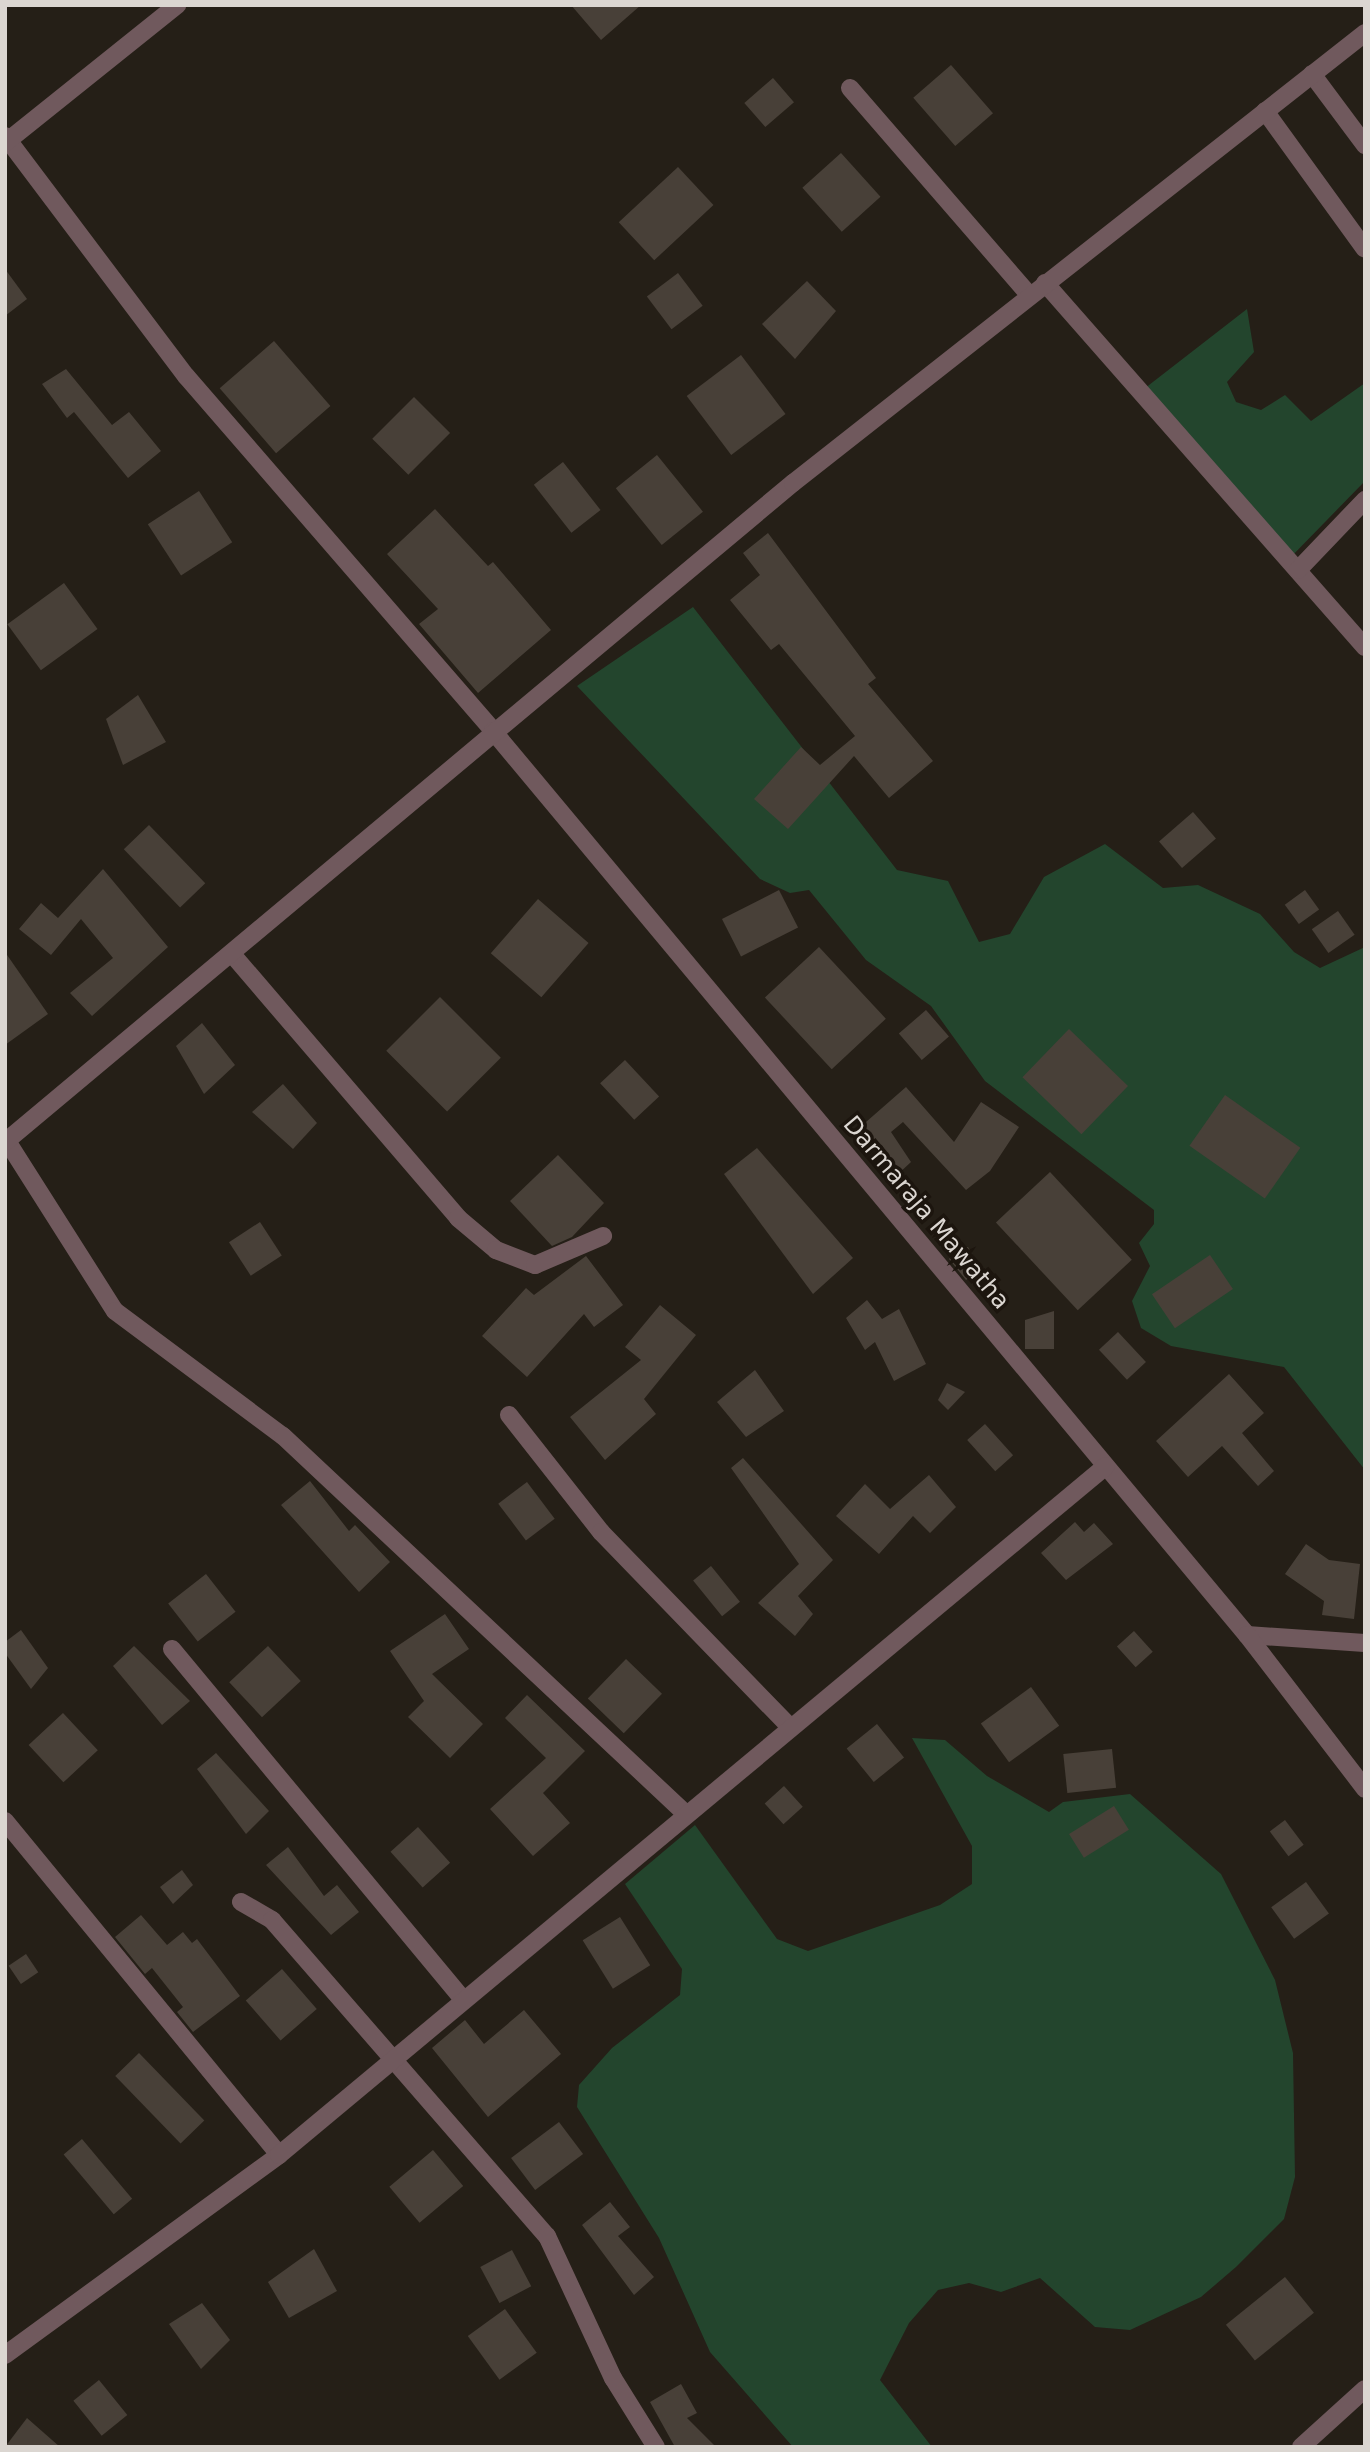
<!DOCTYPE html>
<html>
<head>
<meta charset="utf-8">
<style>
	body { margin:0 }
	#map { position:relative; width:1370px; height:2452px; overflow:hidden; background:#251f17; font-family:"DejaVu Sans",sans-serif }
	div>[style] { position:absolute }
	.green>* { inset:0; background:#23452d }
	.building>* { inset:0; background:#484038; transform-origin:0 0 }
	.minor>* { height:18px; margin:-9px; padding:0 9px; transform-origin:9px; border-radius:9px; background:#70595d }
	span { translate:-50% -50%; white-space:nowrap; text-align:center; line-height:1.15; -webkit-text-stroke:7px #1c150e; paint-order:stroke }
	.street-label { font-size:24px; color:#dbd6d1 }
	.frame { position:absolute; inset:0; border:7px solid #dbd6d1; pointer-events:none }
</style>
</head>
<body>
<div id="map">
	<div class="green">
		<div style="clip-path:polygon(1247px 309px,1254px 352px,1227px 382px,1236px 402px,1261px 410px,1285px 395px,1311px 421px,1365px 383px,1365px 481px,1289px 559px,1140px 392px)"></div>
		<div style="clip-path:polygon(693px 607px,897px 870px,948px 881px,979px 942px,1010px 934px,1044px 877px,1105px 844px,1163px 888px,1198px 885px,1260px 914px,1294px 952px,1320px 968px,1365px 947px,1365px 1470px,1284px 1367px,1171px 1346px,1141px 1328px,1132px 1301px,1150px 1266px,1139px 1243px,1154px 1224px,1154px 1210px,985px 1081px,931px 1006px,866px 960px,809px 890px,790px 893px,760px 879px,577px 686px)"></div>
		<div style="clip-path:polygon(912px 1738px,945px 1740px,987px 1776px,1049px 1812px,1063px 1802px,1130px 1794px,1221px 1874px,1275px 1980px,1293px 2053px,1295px 2177px,1284px 2219px,1236px 2267px,1201px 2297px,1130px 2330px,1095px 2327px,1040px 2278px,1001px 2292px,969px 2283px,938px 2290px,909px 2323px,880px 2380px,932px 2447px,793px 2447px,710px 2352px,659px 2238px,577px 2107px,579px 2085px,612px 2048px,680px 1995px,682px 1969px,625px 1884px,695px 1825px,777px 1939px,808px 1951px,940px 1905px,972px 1884px,972px 1846px)"></div>
	</div>
	<div class="building">
		<div style="clip-path:polygon(571px 5px,641px 5px,601px 40px)"></div>
		<div style="left:951px;top:65px;width:64px;height:50px;rotate:49deg"></div>
		<div style="left:773px;top:78px;width:32px;height:38px;rotate:49deg"></div>
		<div style="left:841px;top:153px;width:59px;height:52px;rotate:48deg"></div>
		<div style="left:678px;top:167px;width:52px;height:81px;rotate:47deg"></div>
		<div style="clip-path:polygon(5px 269px,27px 299px,5px 316px)"></div>
		<div style="left:678px;top:273px;width:41px;height:39px;rotate:53deg"></div>
		<div style="clip-path:polygon(807px 281px,836px 311px,795px 359px,762px 324px)"></div>
		<div style="left:274px;top:341px;width:86px;height:72px;rotate:49deg"></div>
		<div style="left:741px;top:355px;width:74px;height:68px;rotate:53deg"></div>
		<div style="clip-path:polygon(66px 369px,112px 425px,129px 412px,161px 451px,128px 478px,74px 412px,67px 418px,42px 384px)"></div>
		<div style="left:414px;top:397px;width:51px;height:59px;rotate:45deg"></div>
		<div style="left:657px;top:455px;width:73px;height:53px;rotate:51deg"></div>
		<div style="left:563px;top:462px;width:61px;height:37px;rotate:52deg"></div>
		<div style="left:199px;top:491px;width:61px;height:61px;rotate:57deg"></div>
		<div style="clip-path:polygon(435px 509px,488px 566px,493px 562px,551px 630px,478px 693px,419px 624px,438px 609px,387px 554px)"></div>
		<div style="clip-path:polygon(768px 533px,876px 678px,868px 684px,933px 761px,889px 798px,854px 756px,788px 829px,754px 799px,801px 747px,820px 765px,855px 736px,779px 644px,771px 650px,730px 600px,760px 575px,743px 553px)"></div>
		<div style="left:64px;top:583px;width:57px;height:70px;rotate:54deg"></div>
		<div style="clip-path:polygon(138px 695px,166px 742px,123px 765px,106px 719px)"></div>
		<div style="left:1193px;top:812px;width:35px;height:45px;rotate:49deg"></div>
		<div style="left:149px;top:825px;width:81px;height:35px;rotate:46deg"></div>
		<div style="clip-path:polygon(103px 869px,168px 947px,92px 1016px,70px 993px,113px 958px,81px 919px,51px 955px,19px 929px,41px 903px,58px 918px)"></div>
		<div style="left:779px;top:890px;width:42px;height:64px;rotate:63deg"></div>
		<div style="left:1305px;top:890px;width:24px;height:25px;rotate:54deg"></div>
		<div style="left:538px;top:899px;width:67px;height:72px;rotate:41deg"></div>
		<div style="left:1338px;top:911px;width:29px;height:32px;rotate:55deg"></div>
		<div style="left:819px;top:947px;width:98px;height:74px;rotate:47deg"></div>
		<div style="clip-path:polygon(5px 952px,48px 1014px,5px 1045px)"></div>
		<div style="left:440px;top:997px;width:86px;height:76px;rotate:45deg"></div>
		<div style="left:926px;top:1010px;width:35px;height:36px;rotate:49deg"></div>
		<div style="clip-path:polygon(202px 1023px,235px 1065px,204px 1094px,176px 1046px)"></div>
		<div style="left:1069px;top:1029px;width:82px;height:67px;rotate:44deg"></div>
		<div style="left:625px;top:1060px;width:50px;height:34px;rotate:47deg"></div>
		<div style="clip-path:polygon(283px 1084px,317px 1123px,293px 1149px,252px 1112px)"></div>
		<div style="clip-path:polygon(906px 1087px,954px 1142px,981px 1102px,1019px 1127px,990px 1171px,966px 1190px,903px 1122px,891px 1132px,911px 1162px,897px 1175px,858px 1129px)"></div>
		<div style="left:1225px;top:1095px;width:92px;height:62px;rotate:35deg"></div>
		<div style="clip-path:polygon(757px 1148px,853px 1258px,813px 1294px,724px 1174px)"></div>
		<div style="clip-path:polygon(558px 1155px,604px 1203px,572px 1237px,552px 1246px,510px 1201px)"></div>
		<div style="left:1050px;top:1172px;width:120px;height:74px;rotate:47deg"></div>
		<div style="left:260px;top:1222px;width:40px;height:37px;rotate:57deg"></div>
		<div style="clip-path:polygon(958px 1247px,968px 1247px,982px 1269px,966px 1280px,949px 1259px)"></div>
		<div style="left:1210px;top:1255px;width:41px;height:70px;rotate:56deg"></div>
		<div style="clip-path:polygon(586px 1256px,623px 1305px,594px 1327px,584px 1314px,527px 1377px,482px 1336px,526px 1288px,534px 1295px)"></div>
		<div style="clip-path:polygon(867px 1300px,882px 1319px,899px 1309px,926px 1364px,894px 1381px,875px 1342px,865px 1350px,846px 1318px)"></div>
		<div style="clip-path:polygon(660px 1305px,696px 1335px,644px 1399px,656px 1414px,605px 1460px,570px 1417px,641px 1360px,625px 1347px)"></div>
		<div style="clip-path:polygon(1054px 1311px,1054px 1349px,1025px 1349px,1025px 1320px)"></div>
		<div style="left:1118px;top:1332px;width:41px;height:26px;rotate:47deg"></div>
		<div style="clip-path:polygon(755px 1370px,784px 1411px,746px 1437px,717px 1402px)"></div>
		<div style="clip-path:polygon(1229px 1374px,1264px 1413px,1242px 1433px,1274px 1471px,1258px 1486px,1222px 1446px,1188px 1477px,1156px 1441px)"></div>
		<div style="clip-path:polygon(947px 1383px,965px 1392px,948px 1410px,938px 1400px)"></div>
		<div style="left:985px;top:1424px;width:42px;height:24px;rotate:48deg"></div>
		<div style="clip-path:polygon(743px 1458px,833px 1560px,798px 1596px,813px 1614px,795px 1636px,758px 1603px,799px 1564px,731px 1468px)"></div>
		<div style="clip-path:polygon(929px 1475px,956px 1507px,930px 1533px,913px 1516px,879px 1554px,836px 1516px,865px 1484px,890px 1509px)"></div>
		<div style="clip-path:polygon(310px 1481px,349px 1531px,355px 1525px,390px 1562px,359px 1592px,281px 1505px)"></div>
		<div style="left:527px;top:1482px;width:46px;height:36px;rotate:53deg"></div>
		<div style="clip-path:polygon(1075px 1522px,1084px 1532px,1094px 1523px,1113px 1544px,1066px 1580px,1041px 1553px)"></div>
		<div style="clip-path:polygon(1306px 1544px,1329px 1560px,1360px 1564px,1354px 1619px,1322px 1615px,1324px 1601px,1285px 1574px)"></div>
		<div style="left:711px;top:1566px;width:46px;height:23px;rotate:51deg"></div>
		<div style="left:206px;top:1574px;width:48px;height:48px;rotate:52deg"></div>
		<div style="clip-path:polygon(445px 1614px,469px 1649px,432px 1674px,483px 1724px,450px 1758px,408px 1717px,424px 1701px,390px 1651px)"></div>
		<div style="clip-path:polygon(21px 1630px,48px 1668px,31px 1689px,5px 1653px,5px 1642px)"></div>
		<div style="left:1134px;top:1631px;width:28px;height:23px;rotate:48deg"></div>
		<div style="clip-path:polygon(134px 1646px,190px 1701px,162px 1725px,113px 1666px)"></div>
		<div style="left:268px;top:1646px;width:48px;height:53px;rotate:47deg"></div>
		<div style="left:626px;top:1659px;width:50px;height:55px;rotate:44deg"></div>
		<div style="left:1031px;top:1687px;width:48px;height:62px;rotate:54deg"></div>
		<div style="clip-path:polygon(527px 1695px,585px 1751px,543px 1793px,570px 1823px,533px 1856px,490px 1809px,546px 1758px,505px 1718px)"></div>
		<div style="left:63px;top:1713px;width:51px;height:47px;rotate:47deg"></div>
		<div style="left:877px;top:1724px;width:43px;height:39px;rotate:51deg"></div>
		<div style="left:1112px;top:1749px;width:39px;height:49px;rotate:84deg"></div>
		<div style="clip-path:polygon(216px 1753px,269px 1811px,246px 1834px,197px 1769px)"></div>
		<div style="left:784px;top:1786px;width:28px;height:26px;rotate:48deg"></div>
		<div style="left:1114px;top:1806px;width:28px;height:53px;rotate:58deg"></div>
		<div style="left:1285px;top:1820px;width:31px;height:19px;rotate:53deg"></div>
		<div style="left:418px;top:1827px;width:48px;height:37px;rotate:48deg"></div>
		<div style="clip-path:polygon(288px 1847px,324px 1896px,337px 1885px,359px 1912px,331px 1935px,266px 1865px)"></div>
		<div style="clip-path:polygon(182px 1870px,193px 1885px,173px 1904px,160px 1887px)"></div>
		<div style="left:1306px;top:1882px;width:39px;height:43px;rotate:54deg"></div>
		<div style="clip-path:polygon(141px 1915px,167px 1945px,183px 1932px,192px 1943px,197px 1939px,240px 1996px,193px 2032px,177px 2012px,183px 2007px,152px 1968px,145px 1974px,115px 1937px)"></div>
		<div style="left:620px;top:1917px;width:57px;height:44px;rotate:58deg"></div>
		<div style="left:26px;top:1954px;width:22px;height:21px;rotate:56deg"></div>
		<div style="left:282px;top:1969px;width:53px;height:48px;rotate:49deg"></div>
		<div style="clip-path:polygon(524px 2010px,561px 2054px,488px 2117px,432px 2048px,465px 2020px,484px 2044px)"></div>
		<div style="left:139px;top:2053px;width:94px;height:33px;rotate:46deg"></div>
		<div style="left:559px;top:2122px;width:40px;height:60px;rotate:53deg"></div>
		<div style="left:82px;top:2139px;width:78px;height:24px;rotate:50deg"></div>
		<div style="left:433px;top:2150px;width:47px;height:57px;rotate:50deg"></div>
		<div style="clip-path:polygon(610px 2202px,630px 2227px,618px 2236px,654px 2277px,634px 2295px,582px 2225px)"></div>
		<div style="clip-path:polygon(314px 2249px,337px 2291px,289px 2318px,268px 2282px)"></div>
		<div style="left:512px;top:2250px;width:41px;height:36px;rotate:62deg"></div>
		<div style="left:1285px;top:2277px;width:46px;height:76px;rotate:51deg"></div>
		<div style="clip-path:polygon(202px 2303px,230px 2340px,201px 2369px,169px 2324px)"></div>
		<div style="left:505px;top:2309px;width:54px;height:46px;rotate:54deg"></div>
		<div style="left:99px;top:2380px;width:45px;height:33px;rotate:51deg"></div>
		<div style="clip-path:polygon(681px 2384px,697px 2413px,687px 2418px,716px 2447px,675px 2447px,650px 2402px)"></div>
		<div style="clip-path:polygon(27px 2418px,60px 2447px,5px 2447px)"></div>
	</div>
	<div class="minor">
		<div style="left:1312px;top:74px;width:89px;rotate:53.3deg"></div>
		<div style="left:850px;top:88px;width:274px;rotate:49.1deg"></div>
		<div style="left:1265px;top:111px;width:170px;rotate:54.1deg"></div>
		<div style="left:5px;top:136px;width:301px;rotate:53deg"></div>
		<div style="left:186px;top:376px;width:469px;rotate:49.1deg"></div>
		<div style="left:493px;top:731px;width:1177px;rotate:50.17deg"></div>
		<div style="left:1247px;top:1635px;width:118px;rotate:3.9deg"></div>
		<div style="left:5px;top:143px;width:221px;rotate:-38.7deg"></div>
		<div style="left:1045px;top:283px;width:485px;rotate:48.7deg"></div>
		<div style="left:1298px;top:570px;width:97px;rotate:-46.3deg"></div>
		<div style="left:232px;top:954px;width:348px;rotate:49.4deg"></div>
		<div style="left:458px;top:1218px;width:50px;rotate:40.1deg"></div>
		<div style="left:496px;top:1250px;width:42px;rotate:21deg"></div>
		<div style="left:535px;top:1265px;width:74px;rotate:-23.1deg"></div>
		<div style="left:7px;top:1141px;width:201px;rotate:57.6deg"></div>
		<div style="left:115px;top:1311px;width:209px;rotate:36.7deg"></div>
		<div style="left:283px;top:1436px;width:553px;rotate:43.17deg"></div>
		<div style="left:5px;top:1142px;width:1027px;rotate:-39.91deg"></div>
		<div style="left:793px;top:483px;width:728px;rotate:-38.19deg"></div>
		<div style="left:509px;top:1415px;width:149px;rotate:51.8deg"></div>
		<div style="left:601px;top:1532px;width:272px;rotate:45.9deg"></div>
		<div style="left:1247px;top:1635px;width:194px;rotate:52.5deg"></div>
		<div style="left:172px;top:1649px;width:456px;rotate:50.3deg"></div>
		<div style="left:5px;top:1821px;width:432px;rotate:50.6deg"></div>
		<div style="left:241px;top:1902px;width:36px;rotate:30deg"></div>
		<div style="left:272px;top:1920px;width:419px;rotate:49deg"></div>
		<div style="left:547px;top:2236px;width:157px;rotate:65.1deg"></div>
		<div style="left:613px;top:2378px;width:81px;rotate:58.1deg"></div>
		<div style="left:5px;top:2355px;width:339px;rotate:-36.1deg"></div>
		<div style="left:279px;top:2155px;width:1076px;rotate:-39.8deg"></div>
		<div style="left:1301px;top:2447px;width:86px;rotate:-42.2deg"></div>
	</div>
	<div class="street-label">
		<span style="left:926px;top:1213px;rotate:50deg">Darmaraja Mawatha</span>
	</div>
	<div class="frame"></div>
</div>
</body>
</html>
